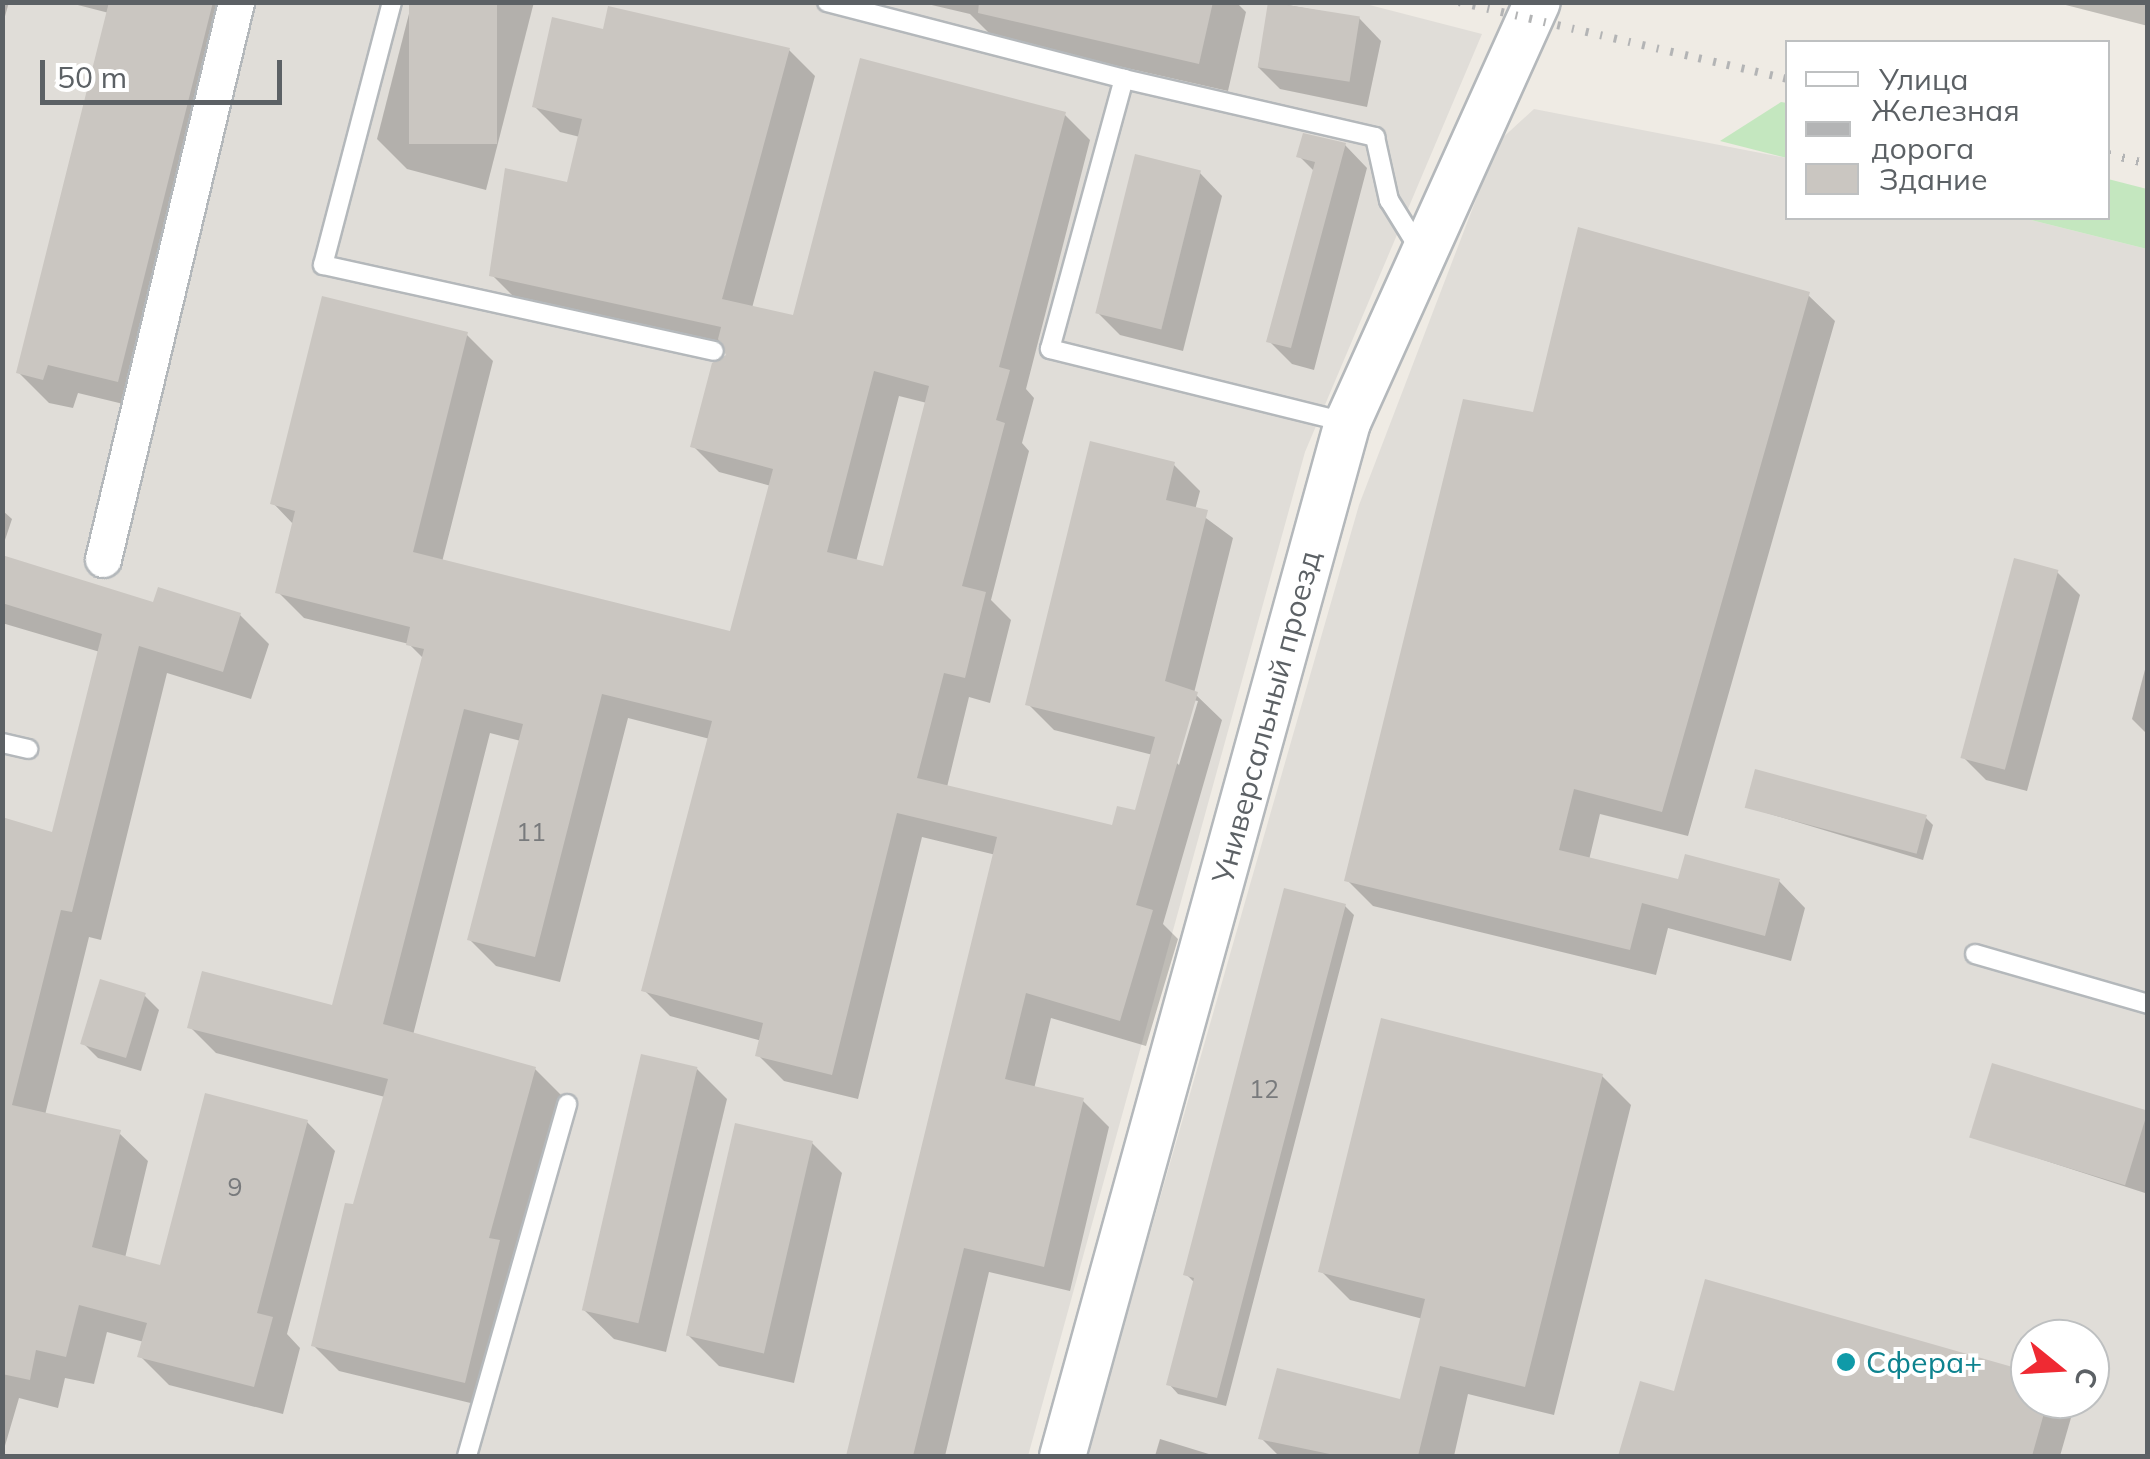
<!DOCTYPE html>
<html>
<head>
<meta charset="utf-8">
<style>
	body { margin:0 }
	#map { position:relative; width:2150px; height:1459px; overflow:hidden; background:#efebe4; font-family:Mulish,sans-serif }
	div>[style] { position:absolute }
	.industrial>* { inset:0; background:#e0ddd8 }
	.green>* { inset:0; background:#c4e7bf }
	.shadow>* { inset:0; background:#0003 }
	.building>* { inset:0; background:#cac6c1; transform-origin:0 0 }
	.roads { filter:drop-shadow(2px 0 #b4b8bb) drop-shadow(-2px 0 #b4b8bb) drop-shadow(0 2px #b4b8bb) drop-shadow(0 -2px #b4b8bb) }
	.service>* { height:18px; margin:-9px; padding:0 9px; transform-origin:9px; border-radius:9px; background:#fff }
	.minor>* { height:35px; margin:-17.5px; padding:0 17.5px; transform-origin:17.5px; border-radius:17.5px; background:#fff }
	.tertiary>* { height:45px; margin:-22.5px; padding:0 22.5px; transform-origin:22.5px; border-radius:22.5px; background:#fff }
	.rail>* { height:8px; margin-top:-4px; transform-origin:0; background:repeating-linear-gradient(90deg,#b3b4b5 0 2.5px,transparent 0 14.5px) }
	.dots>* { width:28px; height:28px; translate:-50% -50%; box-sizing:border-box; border:5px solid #fff; border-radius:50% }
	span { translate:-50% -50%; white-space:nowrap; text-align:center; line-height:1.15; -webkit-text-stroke:8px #fff; paint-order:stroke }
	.number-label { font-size:25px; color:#787a7c }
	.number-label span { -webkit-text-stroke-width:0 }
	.street-label { font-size:30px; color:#5c6165 }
	.culture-label { font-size:30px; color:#0d838f }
	.left { translate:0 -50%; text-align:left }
	.frame { position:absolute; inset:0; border:5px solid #5c6165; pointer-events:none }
	.legend { position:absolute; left:1785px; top:40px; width:325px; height:180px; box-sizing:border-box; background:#fff; border:2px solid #bec0c1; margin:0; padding:12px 18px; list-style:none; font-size:30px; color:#5c6165 }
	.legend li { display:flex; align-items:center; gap:20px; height:50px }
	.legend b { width:50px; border:2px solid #bec0c1 }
	.north { position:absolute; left:2010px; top:1319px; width:100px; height:100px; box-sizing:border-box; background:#fff; border:2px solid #bec0c1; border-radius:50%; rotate:108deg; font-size:28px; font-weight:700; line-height:40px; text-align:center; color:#5c6165 }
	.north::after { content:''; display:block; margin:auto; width:35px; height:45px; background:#ef2a33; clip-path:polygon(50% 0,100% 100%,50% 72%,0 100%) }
	.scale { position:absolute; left:40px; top:60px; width:242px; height:45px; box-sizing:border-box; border:5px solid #5c6165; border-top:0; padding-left:12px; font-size:30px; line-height:35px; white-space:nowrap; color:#5c6165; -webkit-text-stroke:8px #fff; paint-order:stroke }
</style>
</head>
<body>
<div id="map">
	<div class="industrial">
		<div style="clip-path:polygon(1358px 2px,1482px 34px,1305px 452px,1028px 1456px,3px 1456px,3px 3px)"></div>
		<div style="clip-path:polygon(evenodd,1534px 109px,1787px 158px,1788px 218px,2023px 218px,2147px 249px,2147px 1456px,1086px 1456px,1359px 505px,1498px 142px,1534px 109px,2030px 1339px,2090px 1339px,2090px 1399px,2030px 1399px,2030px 1339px)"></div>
	</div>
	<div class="green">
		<div style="clip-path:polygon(1781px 102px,1787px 103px,1787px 158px,1720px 141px)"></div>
		<div style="clip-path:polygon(2108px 179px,2147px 189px,2147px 249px,2023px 218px,2108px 218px)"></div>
	</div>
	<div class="shadow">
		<div style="clip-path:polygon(2px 2px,9px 2px,2px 27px)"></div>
		<div style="clip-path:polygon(66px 2px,250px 2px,148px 410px,78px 393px,73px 408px,49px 403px,19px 373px,109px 13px)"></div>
		<div style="clip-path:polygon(412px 2px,534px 2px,486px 190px,407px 169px,377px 139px)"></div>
		<div style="clip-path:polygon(919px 2px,1236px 2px,1246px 12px,1228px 91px,994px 38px,970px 14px)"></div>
		<div style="clip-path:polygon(1271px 2px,1359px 18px,1381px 41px,1367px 107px,1280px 89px,1258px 67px)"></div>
		<div style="clip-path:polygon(2054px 2px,2148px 2px,2148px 26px)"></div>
		<div style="clip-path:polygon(evenodd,604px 32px,789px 50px,815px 76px,752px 308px,795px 318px,1064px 114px,1090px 140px,1026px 389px,1034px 398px,1022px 443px,1029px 451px,991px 600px,1011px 620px,990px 703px,969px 697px,947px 787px,1114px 828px,1137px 814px,1153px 755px,1054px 730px,1028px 704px,1174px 465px,1200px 491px,1195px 510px,1233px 538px,1194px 693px,1222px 720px,1163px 924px,1178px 939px,1146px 1046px,1051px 1018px,1034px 1089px,1083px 1101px,1109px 1127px,1070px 1291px,989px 1272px,945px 1456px,849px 1456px,996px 855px,922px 837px,858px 1099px,784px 1081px,758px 1055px,762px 1041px,670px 1016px,644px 990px,710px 739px,628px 718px,560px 982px,496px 966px,470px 940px,521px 741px,490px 733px,413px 1035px,535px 1069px,561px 1095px,516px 1259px,525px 1268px,491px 1408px,339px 1371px,313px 1345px,385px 1097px,216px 1053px,190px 1027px,334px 1008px,424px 659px,409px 644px,304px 618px,278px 592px,294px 525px,273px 503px,467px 335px,493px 361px,442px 562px,732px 634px,771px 486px,719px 472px,693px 446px,729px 356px,724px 347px,518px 301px,492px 275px,569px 185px,580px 137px,560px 132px,534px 106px,604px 32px,899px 396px,927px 403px,885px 569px,856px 562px,899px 396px,604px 32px,1193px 700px,1198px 701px,1179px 765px,1175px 761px,1193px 700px)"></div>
		<div style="clip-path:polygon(1345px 145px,1367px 168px,1314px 370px,1292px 364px,1269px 341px,1315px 172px,1299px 156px)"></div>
		<div style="clip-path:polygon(1200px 173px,1222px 196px,1183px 351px,1120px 335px,1098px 313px)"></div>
		<div style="clip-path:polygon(1808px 295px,1835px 321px,1688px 836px,1600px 814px,1589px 860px,1680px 882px,1779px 881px,1805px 908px,1791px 961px,1668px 928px,1656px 975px,1373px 906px,1347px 880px,1535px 415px)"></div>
		<div style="clip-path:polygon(2px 510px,12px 519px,2px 549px)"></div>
		<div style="clip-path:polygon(2px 558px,154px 605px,240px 615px,269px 644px,251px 699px,167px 673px,101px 940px,89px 937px,45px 1115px,119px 1133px,148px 1161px,125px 1258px,162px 1268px,307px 1122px,335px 1151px,287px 1334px,300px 1348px,283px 1414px,169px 1385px,140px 1356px,144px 1342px,107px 1332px,94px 1384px,65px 1378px,58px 1408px,19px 1398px,2px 1456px,2px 902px,54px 835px,100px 652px,2px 623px)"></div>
		<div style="clip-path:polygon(2057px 572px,2080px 595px,2027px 791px,1986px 780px,1963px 757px)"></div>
		<div style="clip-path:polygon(2148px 658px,2148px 735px,2132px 719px)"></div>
		<div style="clip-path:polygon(1747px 807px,1926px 818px,1933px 825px,1923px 860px)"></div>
		<div style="clip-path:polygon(1345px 906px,1354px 915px,1226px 1406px,1178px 1394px,1169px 1384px,1195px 1283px,1186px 1274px)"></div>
		<div style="clip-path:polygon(144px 995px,159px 1010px,141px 1071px,98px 1058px,83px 1043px)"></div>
		<div style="clip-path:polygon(697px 1069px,727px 1099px,666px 1352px,614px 1339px,583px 1309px)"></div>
		<div style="clip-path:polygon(1602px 1076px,1631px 1105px,1554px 1415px,1468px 1394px,1454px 1456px,1279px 1456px,1261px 1438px,1402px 1402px,1423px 1319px,1350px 1300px,1321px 1271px)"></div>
		<div style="clip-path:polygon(2148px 1112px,2148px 1194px,1973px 1137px)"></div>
		<div style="clip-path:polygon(812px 1143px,842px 1173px,794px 1383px,719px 1366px,689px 1336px)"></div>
		<div style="clip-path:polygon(2030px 1375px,2030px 1399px,2075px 1404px,2060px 1456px,1621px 1456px,1641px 1384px,1675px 1394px)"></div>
		<div style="clip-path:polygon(1160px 1439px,1212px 1455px,1214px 1456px,1155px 1456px)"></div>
	</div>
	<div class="building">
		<div style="clip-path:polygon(109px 2px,213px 2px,118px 382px,48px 365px,43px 380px,16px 373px)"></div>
		<div style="left:409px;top:2px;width:88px;height:142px"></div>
		<div style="clip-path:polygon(979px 2px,1213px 2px,1199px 64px,978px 13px)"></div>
		<div style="left:1268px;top:2px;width:93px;height:66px;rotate:9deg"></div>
		<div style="clip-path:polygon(evenodd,608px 6px,790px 48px,722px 299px,793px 315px,860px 58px,1066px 112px,999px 367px,1010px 370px,996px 420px,1005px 423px,962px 586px,986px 592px,965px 678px,944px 673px,917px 778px,1112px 825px,1117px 806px,1135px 810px,1155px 737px,1025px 705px,1090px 441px,1175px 462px,1166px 500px,1208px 510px,1165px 681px,1198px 692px,1136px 905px,1153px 910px,1120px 1021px,1026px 993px,1005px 1079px,1084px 1098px,1044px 1267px,964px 1248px,913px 1456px,846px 1456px,997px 837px,897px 813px,832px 1075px,755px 1056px,763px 1023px,641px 991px,712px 721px,602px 694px,535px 957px,467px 940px,523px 724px,464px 709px,383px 1024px,536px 1067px,489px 1238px,500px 1240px,465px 1383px,311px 1346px,345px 1203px,353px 1204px,388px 1079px,187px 1028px,202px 971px,332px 1005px,424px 649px,406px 645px,410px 627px,275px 593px,295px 511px,270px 504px,322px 296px,468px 332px,413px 552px,730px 631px,773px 469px,690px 447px,712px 363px,726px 355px,718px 339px,721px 327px,489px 276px,505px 168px,567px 182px,582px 119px,532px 107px,552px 17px,603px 29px,608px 6px,874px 371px,929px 386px,883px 566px,827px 552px,874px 371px)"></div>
		<div style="clip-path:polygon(1303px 133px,1346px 143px,1291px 348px,1266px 342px,1315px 162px,1296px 157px)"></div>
		<div style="left:1135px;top:154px;width:68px;height:164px;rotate:14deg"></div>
		<div style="clip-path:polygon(1578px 227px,1810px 292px,1662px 812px,1574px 789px,1559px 850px,1678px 879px,1685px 854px,1780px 879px,1765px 936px,1642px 903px,1630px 950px,1344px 881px,1463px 399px,1533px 412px)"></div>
		<div style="clip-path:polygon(2px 555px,153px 602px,158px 587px,241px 613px,223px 672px,139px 646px,72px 912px,61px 910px,12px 1105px,121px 1130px,92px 1247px,160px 1265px,205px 1093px,308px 1120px,257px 1313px,273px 1317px,254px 1387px,137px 1357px,147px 1323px,79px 1305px,66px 1357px,36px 1350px,30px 1380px,2px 1374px,2px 817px,52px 832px,102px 634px,2px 603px)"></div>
		<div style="left:2014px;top:558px;width:46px;height:207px;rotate:15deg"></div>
		<div style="left:1755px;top:769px;width:178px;height:40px;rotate:15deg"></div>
		<div style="clip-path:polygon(1284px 888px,1346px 904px,1217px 1398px,1166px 1385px,1194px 1278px,1183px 1275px)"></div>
		<div style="left:100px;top:979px;width:48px;height:68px;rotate:17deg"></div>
		<div style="clip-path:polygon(1381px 1018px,1603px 1074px,1525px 1387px,1440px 1366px,1418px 1456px,1339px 1456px,1258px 1439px,1277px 1368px,1400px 1399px,1425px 1299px,1318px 1272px)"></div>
		<div style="left:641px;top:1054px;width:58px;height:263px;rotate:13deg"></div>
		<div style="left:1992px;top:1063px;width:163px;height:78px;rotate:17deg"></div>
		<div style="left:735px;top:1123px;width:80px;height:218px;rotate:13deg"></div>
		<div style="clip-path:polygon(1705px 1279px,2030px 1372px,2030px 1399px,2048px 1399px,2032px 1456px,1618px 1456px,1640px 1381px,1674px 1391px)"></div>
	</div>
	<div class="roads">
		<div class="service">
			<div style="left:392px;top:2px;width:272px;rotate:104.7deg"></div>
			<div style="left:323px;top:265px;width:400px;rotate:12.4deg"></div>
			<div style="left:827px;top:2px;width:307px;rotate:14.5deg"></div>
			<div style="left:1345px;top:422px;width:304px;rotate:-166.1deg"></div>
			<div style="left:1050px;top:349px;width:280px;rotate:-74.7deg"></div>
			<div style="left:1124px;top:79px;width:258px;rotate:13deg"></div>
			<div style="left:1375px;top:137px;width:65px;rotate:77.5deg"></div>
			<div style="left:1389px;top:200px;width:59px;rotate:58.2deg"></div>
			<div style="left:2px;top:743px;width:27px;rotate:13deg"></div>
			<div style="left:1975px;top:954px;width:180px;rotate:16.1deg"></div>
			<div style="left:467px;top:1456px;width:366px;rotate:-74.1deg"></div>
		</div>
		<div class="minor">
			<div style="left:103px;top:559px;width:573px;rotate:-76.57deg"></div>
		</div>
		<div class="tertiary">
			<div style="left:1062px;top:1456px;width:1073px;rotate:-74.59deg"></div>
			<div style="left:1347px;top:422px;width:461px;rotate:-65.7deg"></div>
		</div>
	</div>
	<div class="rail">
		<div style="left:1459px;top:2px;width:338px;rotate:13.2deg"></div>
		<div style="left:2108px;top:154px;width:41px;rotate:14deg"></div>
	</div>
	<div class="dots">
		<div style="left:1846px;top:1362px;background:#0f9aa8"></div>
	</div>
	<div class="number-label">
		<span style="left:531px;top:832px">11</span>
		<span style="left:1264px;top:1089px">12</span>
		<span style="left:235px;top:1187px">9</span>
	</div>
	<div class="street-label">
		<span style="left:1266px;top:717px;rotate:-75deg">Универсальный проезд</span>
	</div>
	<div class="culture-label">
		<span class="left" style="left:1866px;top:1362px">Сфера+</span>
	</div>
	<div class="frame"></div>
	<ul class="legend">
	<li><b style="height:12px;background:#fff"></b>Улица</li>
	<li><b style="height:12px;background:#b3b4b5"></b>Железная дорога</li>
	<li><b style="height:28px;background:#cac6c1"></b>Здание</li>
	</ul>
	<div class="north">С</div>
	<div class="scale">50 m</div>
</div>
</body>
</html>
